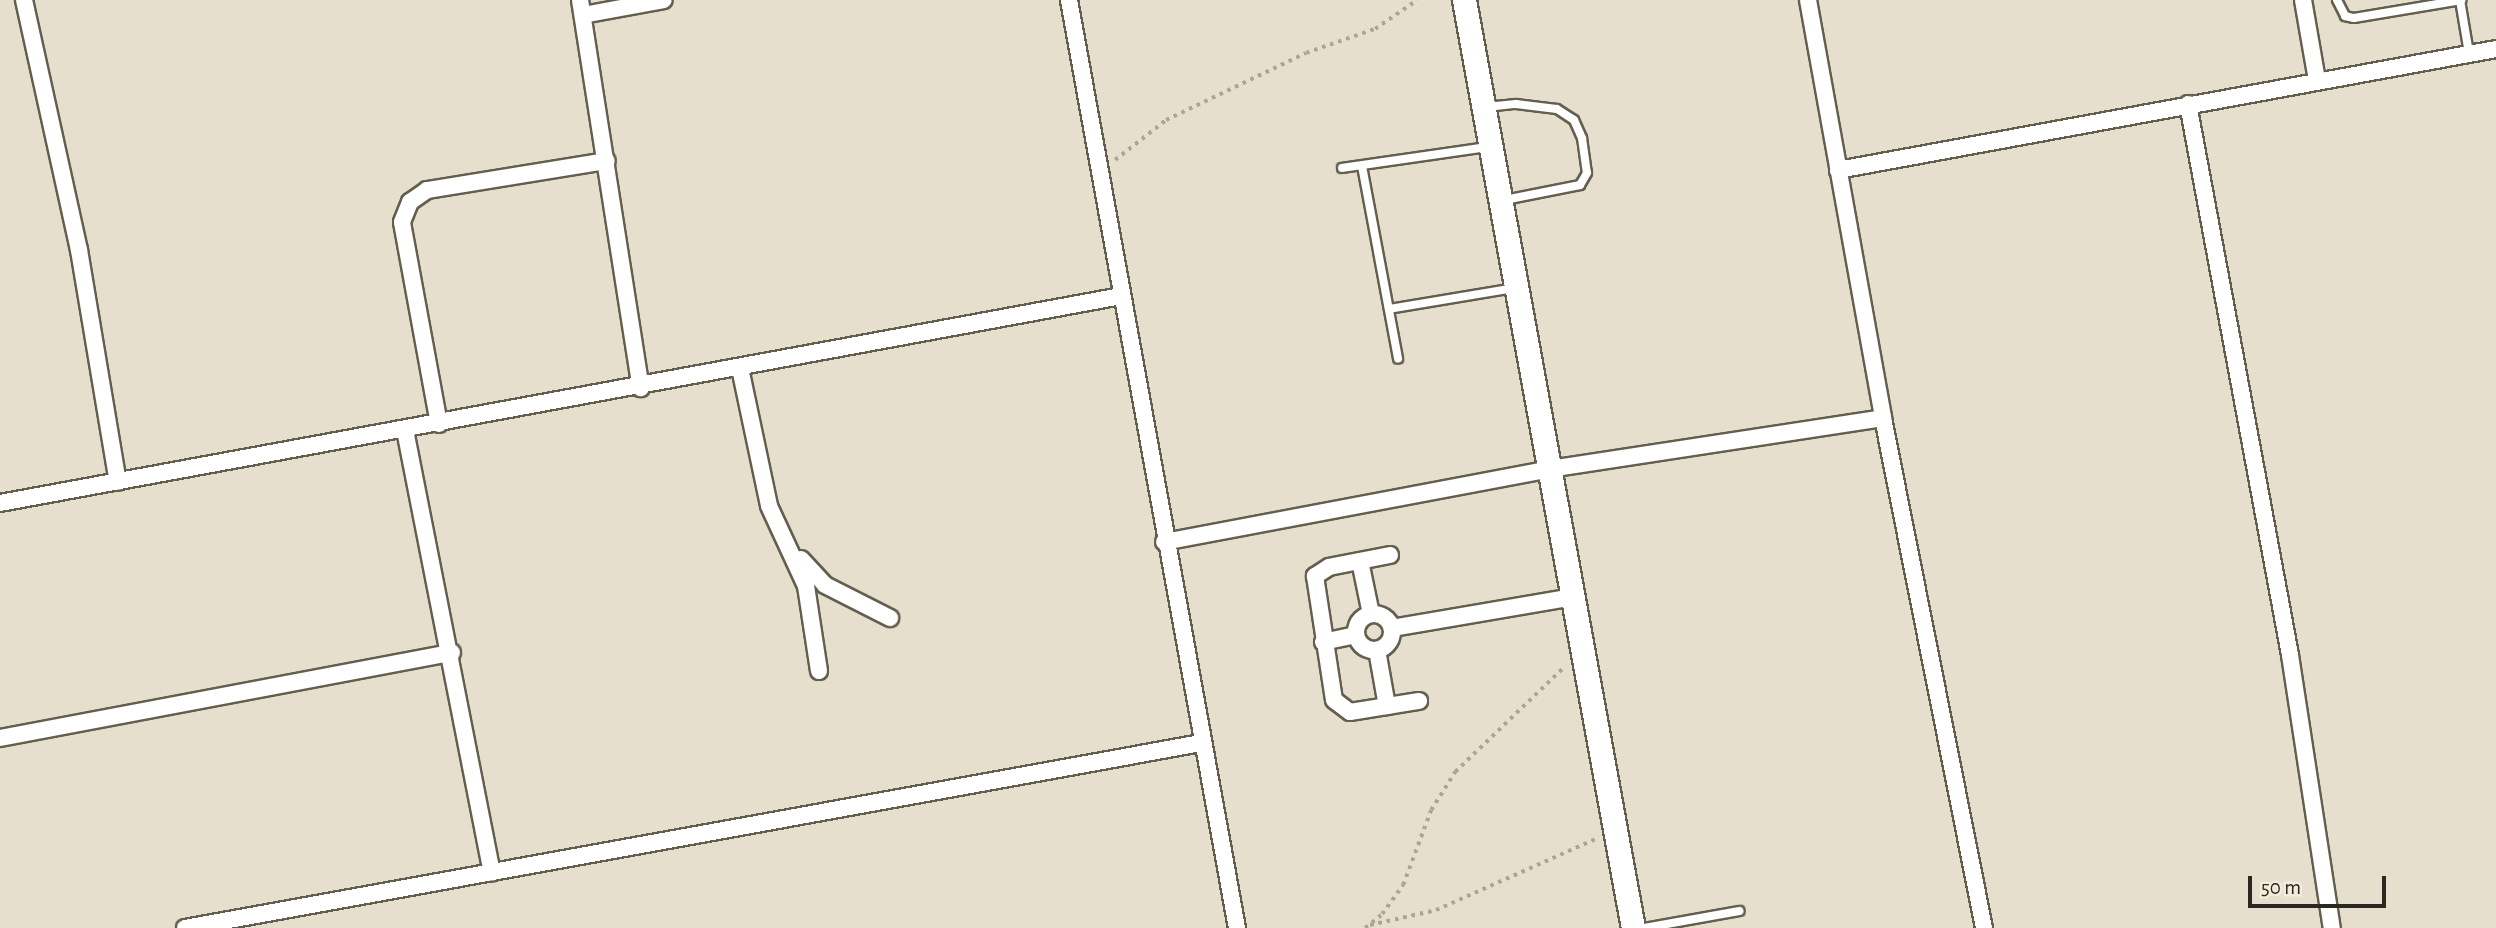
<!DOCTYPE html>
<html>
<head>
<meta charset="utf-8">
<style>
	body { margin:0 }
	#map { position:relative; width:2496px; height:928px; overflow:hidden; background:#e6dfcd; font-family:"Alegreya Sans",sans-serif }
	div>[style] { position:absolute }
	.path>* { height:3.5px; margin-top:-1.75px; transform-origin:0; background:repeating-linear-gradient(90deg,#aba597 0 3.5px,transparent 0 8.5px) }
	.roads { filter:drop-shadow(2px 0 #645e4e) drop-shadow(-2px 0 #645e4e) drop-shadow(0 2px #645e4e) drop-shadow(0 -2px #645e4e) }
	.lane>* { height:8px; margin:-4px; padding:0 4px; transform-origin:4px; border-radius:4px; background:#fff }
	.street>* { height:16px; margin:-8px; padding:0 8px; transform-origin:8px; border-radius:8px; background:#fff }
	.street>.ring { margin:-8px; padding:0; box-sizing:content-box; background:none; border:16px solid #fff; border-radius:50% }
	.secondary>* { height:23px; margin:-11.5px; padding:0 11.5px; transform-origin:11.5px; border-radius:11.5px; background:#fff }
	span { translate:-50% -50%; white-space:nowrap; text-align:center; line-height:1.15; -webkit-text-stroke:7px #f3ecda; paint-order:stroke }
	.scale { position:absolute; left:2248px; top:876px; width:138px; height:32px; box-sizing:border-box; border:4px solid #2b2822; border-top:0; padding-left:9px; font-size:21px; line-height:24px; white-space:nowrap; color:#2b2822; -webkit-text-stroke:5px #f3ecda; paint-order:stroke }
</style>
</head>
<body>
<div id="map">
	<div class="path">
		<div style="left:1115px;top:160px;width:65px;rotate:-38.1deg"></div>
		<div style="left:1166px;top:120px;width:155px;rotate:-25.6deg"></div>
		<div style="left:1306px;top:53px;width:73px;rotate:-19.2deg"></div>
		<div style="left:1375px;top:29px;width:51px;rotate:-34.6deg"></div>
		<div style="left:1370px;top:925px;width:68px;rotate:-12.8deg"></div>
		<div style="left:1436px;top:910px;width:177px;rotate:-24deg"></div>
		<div style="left:1365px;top:928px;width:22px;rotate:-39deg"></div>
		<div style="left:1382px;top:914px;width:36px;rotate:-54deg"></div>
		<div style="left:1403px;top:885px;width:80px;rotate:-69.5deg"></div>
		<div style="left:1431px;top:810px;width:45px;rotate:-57.7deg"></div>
		<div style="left:1455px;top:772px;width:153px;rotate:-43.9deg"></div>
	</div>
	<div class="roads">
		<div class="lane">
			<div style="left:2337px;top:0;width:18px;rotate:63deg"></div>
			<div style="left:2345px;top:16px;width:9px;rotate:13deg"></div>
			<div style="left:2354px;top:18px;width:109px;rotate:-9.5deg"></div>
			<div style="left:2460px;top:0;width:54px;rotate:80.4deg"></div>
			<div style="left:1486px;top:107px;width:30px;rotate:-6deg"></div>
			<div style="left:1516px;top:104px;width:41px;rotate:7deg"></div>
			<div style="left:1557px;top:109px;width:20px;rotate:33deg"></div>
			<div style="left:1574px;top:120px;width:20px;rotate:66deg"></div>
			<div style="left:1582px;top:138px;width:35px;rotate:82deg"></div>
			<div style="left:1587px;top:173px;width:14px;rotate:120deg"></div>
			<div style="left:1580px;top:185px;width:77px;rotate:168.8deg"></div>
			<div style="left:1362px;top:166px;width:196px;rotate:79.4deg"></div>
			<div style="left:1342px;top:168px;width:148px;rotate:-8.2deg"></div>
			<div style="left:1389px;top:309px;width:127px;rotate:-9.5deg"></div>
			<div style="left:1644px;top:928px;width:97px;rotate:-10.1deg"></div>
		</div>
		<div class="street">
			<div style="left:24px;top:0;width:256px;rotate:77.6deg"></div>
			<div style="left:79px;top:250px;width:235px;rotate:80.5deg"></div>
			<div style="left:580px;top:0;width:393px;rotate:81.1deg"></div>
			<div style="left:1069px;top:0;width:943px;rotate:79.74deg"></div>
			<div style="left:1808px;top:0;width:425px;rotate:79.8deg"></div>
			<div style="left:1883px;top:418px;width:520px;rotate:78.8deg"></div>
			<div style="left:2303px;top:0;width:81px;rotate:80.1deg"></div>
			<div style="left:583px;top:15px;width:82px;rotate:-10.5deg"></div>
			<div style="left:2188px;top:104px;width:560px;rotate:79.51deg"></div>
			<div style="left:2290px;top:655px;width:276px;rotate:81.3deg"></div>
			<div style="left:1838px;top:170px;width:669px;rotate:-10.42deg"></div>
			<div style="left:740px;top:368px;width:141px;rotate:78.1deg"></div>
			<div style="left:769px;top:506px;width:88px;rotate:65.2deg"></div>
			<div style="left:806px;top:586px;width:86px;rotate:81.3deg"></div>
			<div style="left:439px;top:424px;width:205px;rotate:-100.4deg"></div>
			<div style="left:402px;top:222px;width:22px;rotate:-68deg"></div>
			<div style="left:410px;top:202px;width:21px;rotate:-35deg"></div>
			<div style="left:427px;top:190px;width:182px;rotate:-9.2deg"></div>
			<div style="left:405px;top:430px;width:451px;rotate:78.9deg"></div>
			<div style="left:0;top:503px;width:1140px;rotate:-10.46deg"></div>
			<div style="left:1164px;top:542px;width:393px;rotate:-10.7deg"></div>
			<div style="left:1550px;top:469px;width:337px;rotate:-8.7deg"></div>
			<div style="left:1390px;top:555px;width:62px;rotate:168.9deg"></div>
			<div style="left:1329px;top:567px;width:17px;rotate:147deg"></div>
			<div style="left:1315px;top:576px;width:125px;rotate:81.3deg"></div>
			<div style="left:1334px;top:700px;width:20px;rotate:37deg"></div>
			<div style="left:1350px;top:712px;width:70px;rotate:-9.1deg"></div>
			<div style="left:801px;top:559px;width:35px;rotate:47deg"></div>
			<div style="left:825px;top:585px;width:73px;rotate:26.9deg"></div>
			<div style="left:1360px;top:561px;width:54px;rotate:78.3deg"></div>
			<div class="ring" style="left:1356px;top:614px;width:20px;height:20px"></div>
			<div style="left:1392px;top:628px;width:184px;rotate:-9.7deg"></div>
			<div style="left:1323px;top:642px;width:34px;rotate:-12deg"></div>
			<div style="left:1377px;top:650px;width:57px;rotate:79.9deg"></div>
			<div style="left:0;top:738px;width:460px;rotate:-10.7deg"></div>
			<div style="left:185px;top:928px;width:1033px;rotate:-10.32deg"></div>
		</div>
		<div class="secondary">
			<div style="left:1464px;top:0;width:943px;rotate:79.68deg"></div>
		</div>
	</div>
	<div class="scale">50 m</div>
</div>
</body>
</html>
